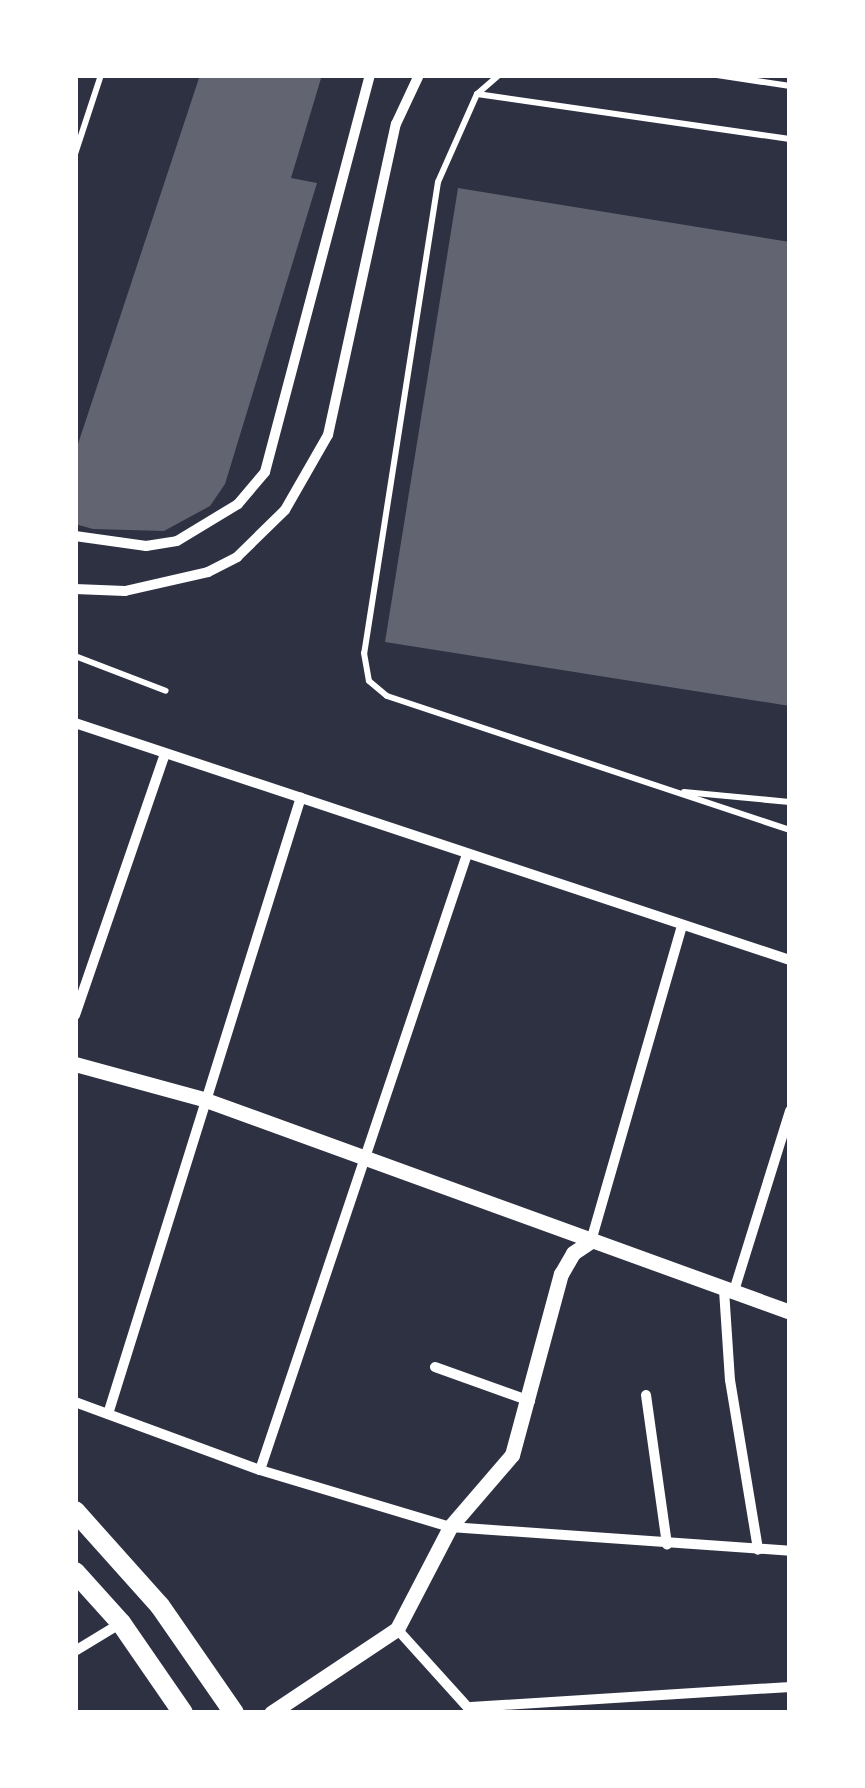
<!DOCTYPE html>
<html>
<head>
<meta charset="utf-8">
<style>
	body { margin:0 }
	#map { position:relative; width:865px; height:1788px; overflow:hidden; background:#2d3142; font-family:"Fira Sans Condensed",sans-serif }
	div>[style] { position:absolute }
	.building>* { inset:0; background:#626471 }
	.service>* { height:6px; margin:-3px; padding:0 3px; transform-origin:3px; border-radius:3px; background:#fff }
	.minor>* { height:10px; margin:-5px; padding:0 5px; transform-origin:5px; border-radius:5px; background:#fff }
	.tertiary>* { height:15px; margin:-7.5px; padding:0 7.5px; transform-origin:7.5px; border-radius:7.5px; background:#fff }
	.primary>* { height:20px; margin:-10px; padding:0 10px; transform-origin:10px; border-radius:10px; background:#fff }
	span { translate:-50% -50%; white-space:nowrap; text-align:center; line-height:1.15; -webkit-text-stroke:10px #fff; paint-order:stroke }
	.frame { position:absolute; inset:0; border:78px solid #fff; pointer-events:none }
</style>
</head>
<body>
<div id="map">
	<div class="building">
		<div style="clip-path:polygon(200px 75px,322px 75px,291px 178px,317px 183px,225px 484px,210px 506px,164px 531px,93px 529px,75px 524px,75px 453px)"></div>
		<div style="clip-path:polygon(458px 188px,790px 242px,790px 706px,385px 642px)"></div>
	</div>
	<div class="service">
		<div style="left:499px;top:75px;width:29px;rotate:139deg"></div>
		<div style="left:477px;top:94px;width:96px;rotate:113.9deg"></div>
		<div style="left:438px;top:182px;width:477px;rotate:98.9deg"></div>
		<div style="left:364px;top:653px;width:28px;rotate:80deg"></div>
		<div style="left:369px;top:681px;width:23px;rotate:40deg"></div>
		<div style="left:387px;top:696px;width:425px;rotate:18.4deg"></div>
		<div style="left:717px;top:75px;width:74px;rotate:8.6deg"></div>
		<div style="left:477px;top:94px;width:316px;rotate:8.2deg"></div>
		<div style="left:75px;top:154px;width:83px;rotate:-71.8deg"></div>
		<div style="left:75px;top:656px;width:97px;rotate:21deg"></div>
		<div style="left:684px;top:792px;width:106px;rotate:5.4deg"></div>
	</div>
	<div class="minor">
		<div style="left:75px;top:536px;width:72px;rotate:8deg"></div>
		<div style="left:146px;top:546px;width:31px;rotate:-9deg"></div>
		<div style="left:177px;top:541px;width:71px;rotate:-31.2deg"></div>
		<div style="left:238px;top:504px;width:42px;rotate:-49.8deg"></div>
		<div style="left:265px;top:472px;width:411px;rotate:-75.2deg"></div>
		<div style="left:75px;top:589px;width:50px;rotate:2.3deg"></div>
		<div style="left:125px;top:591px;width:85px;rotate:-12.9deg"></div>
		<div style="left:208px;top:572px;width:33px;rotate:-27deg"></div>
		<div style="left:237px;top:557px;width:67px;rotate:-44.4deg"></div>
		<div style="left:285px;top:510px;width:86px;rotate:-60.2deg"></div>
		<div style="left:328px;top:435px;width:318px;rotate:-77.7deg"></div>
		<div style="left:396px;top:124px;width:54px;rotate:-64.9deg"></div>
		<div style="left:75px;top:723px;width:753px;rotate:18.34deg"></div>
		<div style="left:75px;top:1015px;width:276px;rotate:-71deg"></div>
		<div style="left:591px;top:1241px;width:329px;rotate:-73.9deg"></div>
		<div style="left:724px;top:1290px;width:90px;rotate:86.2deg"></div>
		<div style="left:730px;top:1380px;width:172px;rotate:80.6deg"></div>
		<div style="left:733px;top:1294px;width:192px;rotate:-72.7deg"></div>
		<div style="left:435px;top:1367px;width:101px;rotate:19.7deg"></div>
		<div style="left:646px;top:1395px;width:151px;rotate:82deg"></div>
		<div style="left:75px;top:1402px;width:197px;rotate:20.2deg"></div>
		<div style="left:260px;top:1470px;width:198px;rotate:16.7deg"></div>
		<div style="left:450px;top:1527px;width:341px;rotate:4deg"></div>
		<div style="left:108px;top:1414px;width:646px;rotate:-72.63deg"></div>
		<div style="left:260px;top:1470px;width:647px;rotate:-71.42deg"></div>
		<div style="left:397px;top:1629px;width:112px;rotate:47.9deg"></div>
		<div style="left:75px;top:1651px;width:54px;rotate:-31.3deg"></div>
		<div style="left:471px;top:1707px;width:320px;rotate:-3.6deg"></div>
	</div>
	<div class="tertiary">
		<div style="left:75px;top:1064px;width:133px;rotate:15.3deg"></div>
		<div style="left:203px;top:1099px;width:624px;rotate:19.94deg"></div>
		<div style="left:271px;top:1713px;width:151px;rotate:-33.7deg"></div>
		<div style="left:397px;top:1629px;width:115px;rotate:-62.5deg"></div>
		<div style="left:450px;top:1527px;width:95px;rotate:-49.3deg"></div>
		<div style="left:512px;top:1455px;width:188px;rotate:-74.9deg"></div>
		<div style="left:561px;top:1274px;width:24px;rotate:-60deg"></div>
		<div style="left:573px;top:1253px;width:22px;rotate:-34deg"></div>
	</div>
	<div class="primary">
		<div style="left:75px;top:1511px;width:127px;rotate:48.2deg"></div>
		<div style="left:160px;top:1606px;width:130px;rotate:55.3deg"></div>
		<div style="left:75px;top:1572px;width:69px;rotate:48deg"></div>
		<div style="left:121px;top:1623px;width:109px;rotate:55.4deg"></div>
	</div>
	<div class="frame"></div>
</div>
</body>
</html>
